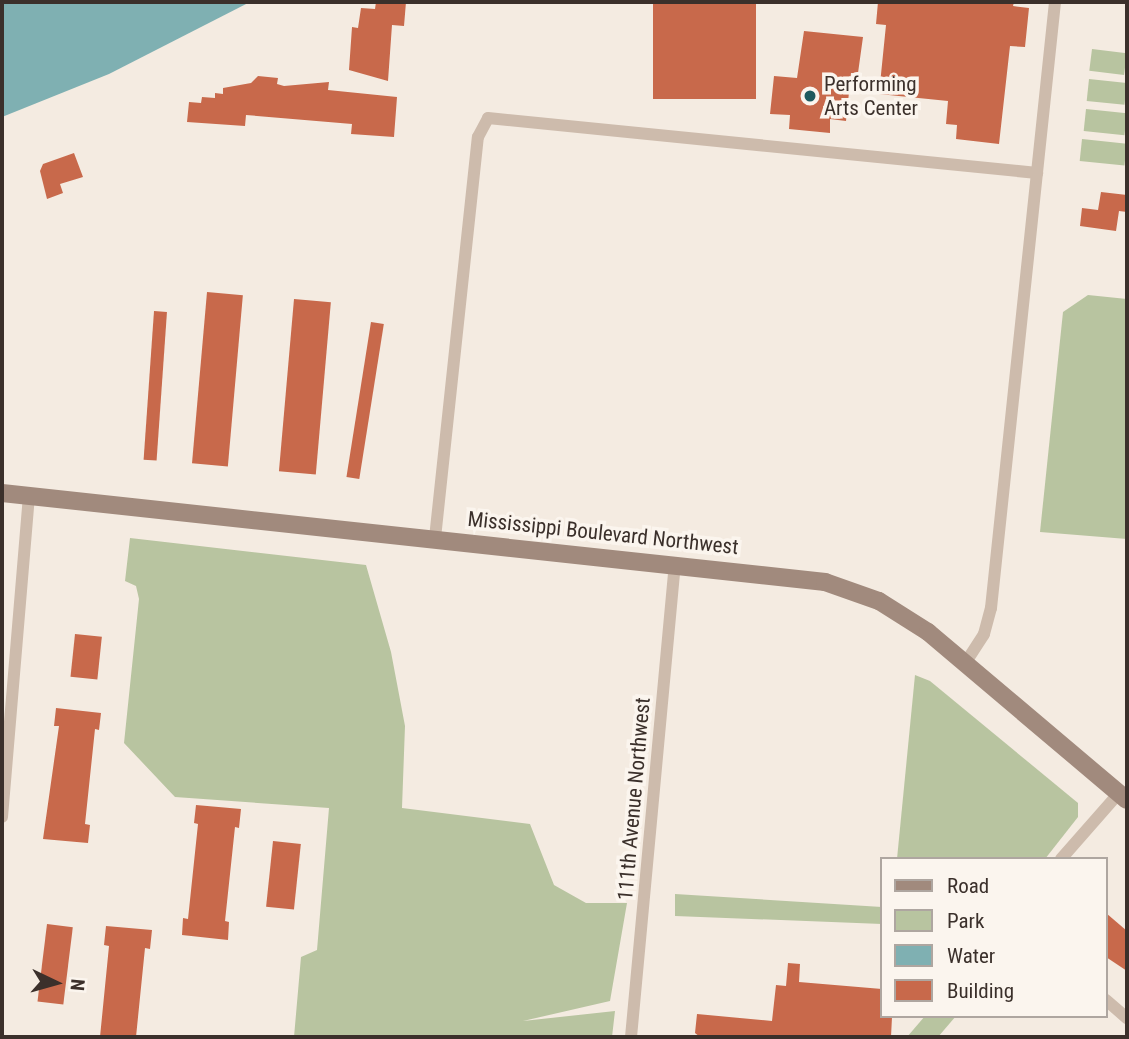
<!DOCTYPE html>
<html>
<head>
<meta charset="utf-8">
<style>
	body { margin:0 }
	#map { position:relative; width:1129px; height:1039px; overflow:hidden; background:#f4ebe1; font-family:"Roboto Condensed",sans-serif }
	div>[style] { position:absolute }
	.green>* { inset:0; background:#b8c4a0; transform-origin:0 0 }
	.water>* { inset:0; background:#7fb0b2 }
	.building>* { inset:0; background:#c8694b; transform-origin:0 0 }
	.street>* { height:12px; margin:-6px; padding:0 6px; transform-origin:6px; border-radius:6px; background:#cdbbac }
	.secondary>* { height:18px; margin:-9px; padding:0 9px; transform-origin:9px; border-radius:9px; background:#a18a7d }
	.dots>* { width:19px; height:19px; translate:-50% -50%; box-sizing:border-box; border:4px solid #fbf5ee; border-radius:50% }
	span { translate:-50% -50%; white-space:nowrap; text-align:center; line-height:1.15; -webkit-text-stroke:7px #fbf5ee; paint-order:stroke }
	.poi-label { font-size:21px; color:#3b302b }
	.left { translate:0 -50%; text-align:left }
	.street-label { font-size:21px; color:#3b302b }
	.frame { position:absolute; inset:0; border:4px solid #3b302b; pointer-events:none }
	.legend { position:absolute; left:880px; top:857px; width:228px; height:161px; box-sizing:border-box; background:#fbf5ee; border:2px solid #aea6a0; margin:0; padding:9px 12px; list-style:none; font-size:21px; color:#3b302b }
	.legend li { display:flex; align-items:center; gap:14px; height:35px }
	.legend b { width:35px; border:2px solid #aea6a0 }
	.north { position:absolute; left:21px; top:948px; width:70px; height:70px; -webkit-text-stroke:5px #fbf5ee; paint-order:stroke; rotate:95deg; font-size:19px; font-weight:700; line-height:28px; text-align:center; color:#3b302b }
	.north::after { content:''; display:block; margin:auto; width:24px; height:32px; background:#3b302b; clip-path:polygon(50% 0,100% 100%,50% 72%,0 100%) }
</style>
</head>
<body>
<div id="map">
	<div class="green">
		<div style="left:1092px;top:49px;width:35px;height:22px;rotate:7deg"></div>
		<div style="left:1089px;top:79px;width:38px;height:22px;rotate:6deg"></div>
		<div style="left:1086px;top:109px;width:41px;height:22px;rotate:6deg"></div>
		<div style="left:1082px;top:139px;width:45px;height:22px;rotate:6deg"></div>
		<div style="clip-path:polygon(1088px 295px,1127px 299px,1127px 539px,1040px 532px,1063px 312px)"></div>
		<div style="clip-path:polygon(130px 538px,366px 565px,391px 652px,405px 726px,402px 808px,530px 824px,554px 885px,586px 903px,627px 903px,610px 1001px,523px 1021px,615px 1011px,612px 1037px,294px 1037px,301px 957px,317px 950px,329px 808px,175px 797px,124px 743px,139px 599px,136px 586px,125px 581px)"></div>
		<div style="clip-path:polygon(915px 675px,930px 681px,1078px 803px,1078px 817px,1045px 859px,897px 859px)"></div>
		<div style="clip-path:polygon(675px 894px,882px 907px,882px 924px,675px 916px)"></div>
		<div style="clip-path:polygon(925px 1016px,956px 1016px,938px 1037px,907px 1037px)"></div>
	</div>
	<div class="water">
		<div style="clip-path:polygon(2px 2px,250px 2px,109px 74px,2px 117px)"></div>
	</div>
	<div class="building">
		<div style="clip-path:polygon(376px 2px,406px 2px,404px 26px,392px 25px,388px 81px,349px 70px,352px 27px,358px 28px,361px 8px,375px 9px)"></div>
		<div style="left:653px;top:2px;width:103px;height:97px"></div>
		<div style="clip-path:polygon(878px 2px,1014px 2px,1013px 6px,1029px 8px,1025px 47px,1010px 46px,999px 144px,956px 139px,957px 125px,946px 124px,948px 101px,879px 94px,886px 25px,876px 24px)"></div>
		<div style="clip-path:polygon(804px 31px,863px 37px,858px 73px,851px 73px,846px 121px,830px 119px,830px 133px,789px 129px,790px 115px,770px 114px,774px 76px,797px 78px)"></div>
		<div style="clip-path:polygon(258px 76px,278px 78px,277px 84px,284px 86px,329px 82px,328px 90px,397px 97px,394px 137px,351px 134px,352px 124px,246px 115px,245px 126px,187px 122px,189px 102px,201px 103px,202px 97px,215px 98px,215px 93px,223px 94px,223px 88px,251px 83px)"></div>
		<div style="clip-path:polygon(74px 153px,83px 177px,60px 184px,63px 193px,47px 199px,40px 171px,43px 164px)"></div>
		<div style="clip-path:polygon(1101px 192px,1127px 195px,1127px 212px,1119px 211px,1116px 231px,1080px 226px,1082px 208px,1098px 210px)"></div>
		<div style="left:207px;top:292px;width:36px;height:172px;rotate:5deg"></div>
		<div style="left:294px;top:299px;width:37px;height:173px;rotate:5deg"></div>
		<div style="left:154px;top:311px;width:13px;height:149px;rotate:4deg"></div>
		<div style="left:371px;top:322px;width:13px;height:157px;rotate:9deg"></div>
		<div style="left:75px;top:634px;width:27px;height:43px;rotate:6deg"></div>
		<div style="clip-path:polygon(56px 708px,101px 713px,99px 730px,95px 729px,85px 824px,90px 825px,88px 843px,43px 839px,59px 726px,54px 726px)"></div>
		<div style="clip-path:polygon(196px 805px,241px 809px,239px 828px,235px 827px,225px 921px,229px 922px,228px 940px,182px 935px,183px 918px,188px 919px,198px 824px,194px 823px)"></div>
		<div style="left:273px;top:841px;width:28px;height:66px;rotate:6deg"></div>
		<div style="clip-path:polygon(1106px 913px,1127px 931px,1127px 971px,1106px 957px)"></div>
		<div style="left:47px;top:924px;width:26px;height:78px;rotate:7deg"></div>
		<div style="clip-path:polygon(106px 926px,152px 930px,150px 949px,145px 948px,136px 1037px,100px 1037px,109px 946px,104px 945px)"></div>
		<div style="clip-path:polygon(788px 963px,800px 964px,799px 982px,882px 989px,882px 1016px,892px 1017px,891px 1037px,700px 1037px,695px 1033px,697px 1014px,772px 1021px,776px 985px,786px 986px)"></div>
	</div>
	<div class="street">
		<div style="left:435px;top:538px;width:403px;rotate:-83.9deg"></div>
		<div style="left:478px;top:137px;width:21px;rotate:-62deg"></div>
		<div style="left:488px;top:118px;width:552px;rotate:5.72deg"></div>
		<div style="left:966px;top:662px;width:33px;rotate:-57deg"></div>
		<div style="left:984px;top:634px;width:27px;rotate:-75deg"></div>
		<div style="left:991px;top:608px;width:609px;rotate:-83.97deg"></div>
		<div style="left:2px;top:817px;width:322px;rotate:-85.2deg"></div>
		<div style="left:1061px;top:859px;width:88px;rotate:-48.7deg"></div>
		<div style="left:1106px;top:1000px;width:28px;rotate:41deg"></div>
		<div style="left:631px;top:1037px;width:475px;rotate:-84.7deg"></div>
	</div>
	<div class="secondary">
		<div style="left:2px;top:493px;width:828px;rotate:6.17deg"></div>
		<div style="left:825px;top:582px;width:57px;rotate:19.4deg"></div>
		<div style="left:879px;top:601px;width:58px;rotate:32.3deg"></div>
		<div style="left:928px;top:632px;width:260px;rotate:40.2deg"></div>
	</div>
	<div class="dots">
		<div style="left:810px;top:96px;background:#1f5a5e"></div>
	</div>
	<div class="poi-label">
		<span class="left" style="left:824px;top:96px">Performing<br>Arts Center</span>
	</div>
	<div class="street-label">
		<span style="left:603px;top:533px;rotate:6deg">Mississippi Boulevard Northwest</span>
		<span style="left:634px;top:799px;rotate:-85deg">111th Avenue Northwest</span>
	</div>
	<div class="frame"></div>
	<ul class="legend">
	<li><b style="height:9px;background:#a18a7d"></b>Road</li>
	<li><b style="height:19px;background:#b8c4a0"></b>Park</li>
	<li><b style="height:19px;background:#7fb0b2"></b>Water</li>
	<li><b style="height:19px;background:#c8694b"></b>Building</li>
	</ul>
	<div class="north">N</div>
</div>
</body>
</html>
